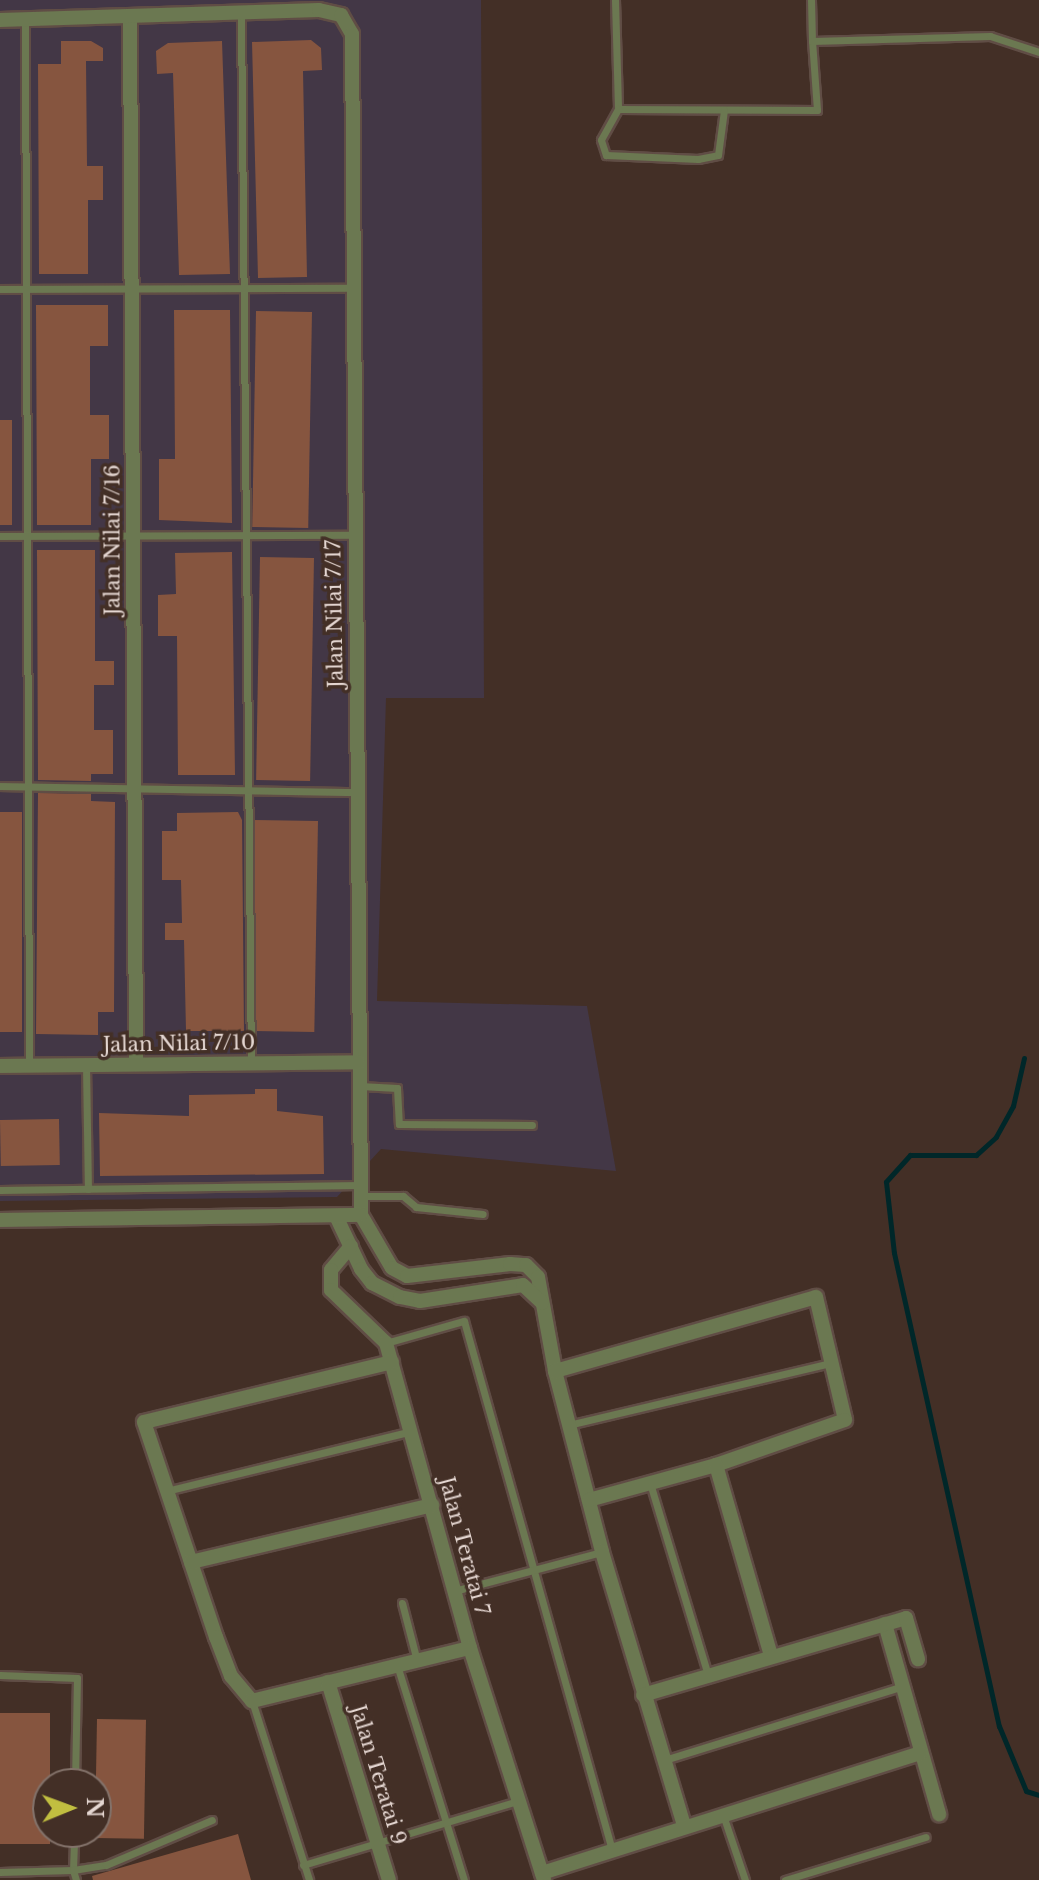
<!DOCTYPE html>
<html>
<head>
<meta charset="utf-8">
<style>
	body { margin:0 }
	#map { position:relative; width:1039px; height:1880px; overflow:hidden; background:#432f26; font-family:"Libre Baskerville",serif }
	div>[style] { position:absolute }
	.industrial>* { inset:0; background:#433746 }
	.stream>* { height:5px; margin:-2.5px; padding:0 2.5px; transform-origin:2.5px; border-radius:2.5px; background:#002729 }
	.building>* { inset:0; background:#86553f; transform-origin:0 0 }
	.roads { filter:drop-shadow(2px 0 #604d45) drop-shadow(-2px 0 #604d45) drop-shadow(0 2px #604d45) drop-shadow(0 -2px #604d45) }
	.service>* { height:7px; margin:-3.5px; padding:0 3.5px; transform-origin:3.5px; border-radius:3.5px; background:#6b7851 }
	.minor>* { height:14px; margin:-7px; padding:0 7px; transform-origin:7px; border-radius:7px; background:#6b7851 }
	span { translate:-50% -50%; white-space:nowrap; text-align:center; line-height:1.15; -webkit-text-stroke:7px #432f26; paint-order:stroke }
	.street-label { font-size:20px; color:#e4d6d1 }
	.north { position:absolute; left:32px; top:1768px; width:80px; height:80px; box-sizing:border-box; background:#432f26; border:2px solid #83726a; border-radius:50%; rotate:89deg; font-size:22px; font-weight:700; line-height:32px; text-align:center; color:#e4d6d1 }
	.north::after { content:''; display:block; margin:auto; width:28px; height:36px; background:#c1be40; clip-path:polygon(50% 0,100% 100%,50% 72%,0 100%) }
</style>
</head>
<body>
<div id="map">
	<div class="industrial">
		<div style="clip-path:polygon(0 0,481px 0,484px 698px,386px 698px,377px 1001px,587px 1006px,616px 1171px,381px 1149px,337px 1197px,0 1201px)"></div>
	</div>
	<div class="stream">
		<div style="left:1024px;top:1058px;width:49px;rotate:102.9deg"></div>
		<div style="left:1013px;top:1106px;width:35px;rotate:119deg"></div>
		<div style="left:996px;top:1137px;width:27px;rotate:138deg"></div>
		<div style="left:976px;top:1155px;width:66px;rotate:180deg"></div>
		<div style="left:910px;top:1155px;width:36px;rotate:132deg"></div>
		<div style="left:886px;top:1182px;width:71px;rotate:83.6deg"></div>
		<div style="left:894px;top:1253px;width:485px;rotate:77.5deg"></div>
		<div style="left:999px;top:1726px;width:70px;rotate:67.4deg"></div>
		<div style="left:1026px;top:1791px;width:14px;rotate:17deg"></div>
	</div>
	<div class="building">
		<div style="clip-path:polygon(311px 40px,321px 48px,322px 70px,303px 71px,307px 277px,258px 278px,252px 42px)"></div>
		<div style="clip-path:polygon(61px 41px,91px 41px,103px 48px,103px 61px,86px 61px,87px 166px,103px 166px,103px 200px,88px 200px,88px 274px,39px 274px,38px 64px,61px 64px)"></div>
		<div style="clip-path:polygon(222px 41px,230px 274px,179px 275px,173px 73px,157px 74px,156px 51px,168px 43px)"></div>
		<div style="clip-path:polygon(36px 305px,108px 305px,108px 346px,90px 346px,90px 415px,109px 415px,109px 459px,91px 459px,91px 525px,37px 525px)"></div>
		<div style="clip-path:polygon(174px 310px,230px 310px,232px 523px,159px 520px,159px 459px,175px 459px)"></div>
		<div style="left:256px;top:311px;width:56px;height:216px;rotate:1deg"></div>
		<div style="left:0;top:420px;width:12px;height:105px"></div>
		<div style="clip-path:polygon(37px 550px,95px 550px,95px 661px,114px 661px,114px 685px,94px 685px,94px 730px,113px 730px,113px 774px,91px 774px,91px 781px,38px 780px)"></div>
		<div style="clip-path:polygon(232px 552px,235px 775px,178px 775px,177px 636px,158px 636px,158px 595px,176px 594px,175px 553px)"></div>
		<div style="left:260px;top:557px;width:54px;height:223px;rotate:1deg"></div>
		<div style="clip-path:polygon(38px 793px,91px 794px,91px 801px,115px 802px,114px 1012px,98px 1012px,98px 1035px,36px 1034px)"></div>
		<div style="left:0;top:812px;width:22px;height:220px"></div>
		<div style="clip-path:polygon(238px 812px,242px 820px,244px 1031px,186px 1031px,184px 940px,165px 940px,165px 923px,182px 923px,181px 880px,162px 880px,162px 831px,177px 831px,177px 813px)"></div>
		<div style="left:255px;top:820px;width:63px;height:211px;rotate:1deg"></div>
		<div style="clip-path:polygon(255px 1089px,277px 1089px,277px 1111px,323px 1116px,324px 1174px,100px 1176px,99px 1113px,189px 1116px,189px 1095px,255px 1094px)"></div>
		<div style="left:59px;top:1119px;width:46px;height:59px;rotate:89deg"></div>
		<div style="left:0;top:1713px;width:50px;height:131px"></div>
		<div style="left:97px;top:1719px;width:49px;height:119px;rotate:1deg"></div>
		<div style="clip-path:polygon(238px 1834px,251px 1880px,93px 1880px,92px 1876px)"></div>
	</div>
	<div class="roads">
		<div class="service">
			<div style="left:615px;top:0;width:109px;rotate:88.4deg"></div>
			<div style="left:618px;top:109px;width:199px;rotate:0.3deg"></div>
			<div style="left:817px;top:110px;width:69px;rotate:-94.1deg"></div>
			<div style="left:811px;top:0;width:41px;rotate:88.6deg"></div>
			<div style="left:812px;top:41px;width:178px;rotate:-1.6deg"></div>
			<div style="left:990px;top:36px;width:52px;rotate:18.1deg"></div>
			<div style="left:241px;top:11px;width:1052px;rotate:89.46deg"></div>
			<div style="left:25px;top:20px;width:1045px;rotate:89.78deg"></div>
			<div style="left:618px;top:109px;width:35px;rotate:119deg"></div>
			<div style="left:601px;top:140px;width:16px;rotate:72deg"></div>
			<div style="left:606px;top:155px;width:92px;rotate:2.5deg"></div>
			<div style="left:698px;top:159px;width:20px;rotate:-11deg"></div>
			<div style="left:718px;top:155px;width:45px;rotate:-82.4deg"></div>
			<div style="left:0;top:289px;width:351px;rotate:-0.2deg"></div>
			<div style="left:0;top:536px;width:353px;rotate:-0.2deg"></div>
			<div style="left:0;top:786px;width:357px;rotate:1deg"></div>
			<div style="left:86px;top:1065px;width:124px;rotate:89.1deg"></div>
			<div style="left:360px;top:1086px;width:37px;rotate:3deg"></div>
			<div style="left:397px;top:1088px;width:36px;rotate:87deg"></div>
			<div style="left:399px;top:1124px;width:133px;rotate:0.4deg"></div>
			<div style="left:0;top:1190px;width:360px;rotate:-0.8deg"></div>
			<div style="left:361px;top:1196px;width:42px"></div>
			<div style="left:403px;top:1196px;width:17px;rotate:40deg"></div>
			<div style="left:416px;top:1207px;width:67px;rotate:6deg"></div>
			<div style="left:386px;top:1343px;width:81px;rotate:-15.8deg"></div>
			<div style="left:464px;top:1321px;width:549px;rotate:74.37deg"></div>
			<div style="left:568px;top:1425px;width:270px;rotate:-13.3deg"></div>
			<div style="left:650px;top:1483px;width:197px;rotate:73.2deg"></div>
			<div style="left:166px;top:1491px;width:254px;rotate:-13.7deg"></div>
			<div style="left:454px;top:1591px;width:153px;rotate:-14.8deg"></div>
			<div style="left:402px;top:1603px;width:60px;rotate:75.5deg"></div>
			<div style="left:397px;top:1665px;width:225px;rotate:72.7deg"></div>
			<div style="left:0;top:1675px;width:77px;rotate:2.2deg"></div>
			<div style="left:77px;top:1678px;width:106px;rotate:91.1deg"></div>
			<div style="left:252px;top:1701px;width:188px;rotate:72.3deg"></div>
			<div style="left:664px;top:1760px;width:250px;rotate:-17.2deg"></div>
			<div style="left:723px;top:1815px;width:69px;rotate:71.3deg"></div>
			<div style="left:303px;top:1865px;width:224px;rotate:-16.6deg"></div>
			<div style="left:0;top:1872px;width:73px;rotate:-1.6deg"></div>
			<div style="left:73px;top:1870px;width:38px;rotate:-88deg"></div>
			<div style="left:76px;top:1880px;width:10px;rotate:-107deg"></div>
			<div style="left:73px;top:1870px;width:33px;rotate:-9deg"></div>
			<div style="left:106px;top:1865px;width:115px;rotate:-23deg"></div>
			<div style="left:785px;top:1880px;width:147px;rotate:-17deg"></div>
		</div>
		<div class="minor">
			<div style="left:130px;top:16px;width:1048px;rotate:89.67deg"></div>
			<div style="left:0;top:20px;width:319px;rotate:-1.8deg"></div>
			<div style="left:319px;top:10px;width:23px;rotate:13deg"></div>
			<div style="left:341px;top:15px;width:22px;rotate:60deg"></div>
			<div style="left:352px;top:34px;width:1181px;rotate:89.56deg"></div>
			<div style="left:361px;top:1215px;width:61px;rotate:59.7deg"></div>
			<div style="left:392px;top:1268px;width:17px;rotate:28deg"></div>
			<div style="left:407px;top:1276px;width:104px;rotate:-6.6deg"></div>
			<div style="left:510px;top:1264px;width:16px;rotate:4deg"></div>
			<div style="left:526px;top:1265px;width:17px;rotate:45deg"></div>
			<div style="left:538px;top:1277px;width:96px;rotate:79.7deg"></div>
			<div style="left:555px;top:1371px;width:187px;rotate:75.4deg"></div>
			<div style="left:602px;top:1552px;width:286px;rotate:73.3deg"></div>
			<div style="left:0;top:1066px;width:358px;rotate:-0.6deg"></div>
			<div style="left:336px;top:1216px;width:59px;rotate:64.7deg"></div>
			<div style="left:361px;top:1269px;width:18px;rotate:52deg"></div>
			<div style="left:372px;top:1283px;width:31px;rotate:27deg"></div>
			<div style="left:400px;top:1297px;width:20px;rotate:11deg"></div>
			<div style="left:420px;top:1301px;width:104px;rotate:-8.8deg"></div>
			<div style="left:523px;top:1285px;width:26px;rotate:43deg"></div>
			<div style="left:0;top:1220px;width:361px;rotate:-0.8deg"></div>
			<div style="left:351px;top:1246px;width:31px;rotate:130deg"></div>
			<div style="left:331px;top:1270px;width:20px;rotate:90deg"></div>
			<div style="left:331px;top:1290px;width:76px;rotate:43.9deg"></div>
			<div style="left:386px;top:1343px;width:316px;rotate:74.6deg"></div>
			<div style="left:470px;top:1648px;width:244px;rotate:72.3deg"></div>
			<div style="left:392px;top:1362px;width:255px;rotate:166.4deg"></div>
			<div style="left:144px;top:1422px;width:227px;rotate:71.5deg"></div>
			<div style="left:216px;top:1637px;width:42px;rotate:69deg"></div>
			<div style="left:231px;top:1676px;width:33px;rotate:50deg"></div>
			<div style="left:252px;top:1701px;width:224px;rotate:-13.7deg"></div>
			<div style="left:555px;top:1371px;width:271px;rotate:-15.8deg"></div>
			<div style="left:816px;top:1297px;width:126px;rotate:76.7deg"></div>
			<div style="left:845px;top:1420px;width:137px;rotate:160.8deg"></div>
			<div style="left:716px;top:1465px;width:132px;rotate:164.6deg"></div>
			<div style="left:716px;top:1465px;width:198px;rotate:73.9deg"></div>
			<div style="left:191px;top:1562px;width:248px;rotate:-13.3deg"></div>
			<div style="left:885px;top:1624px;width:198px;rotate:74.1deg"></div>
			<div style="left:328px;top:1682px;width:207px;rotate:72.9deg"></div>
			<div style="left:643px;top:1695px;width:274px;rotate:-16.3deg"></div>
			<div style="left:906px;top:1618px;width:43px;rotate:73.7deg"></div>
			<div style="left:542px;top:1873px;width:397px;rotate:-17.6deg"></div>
		</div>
	</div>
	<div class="street-label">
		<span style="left:113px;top:540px;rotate:-90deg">Jalan Nilai 7/16</span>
		<span style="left:335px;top:614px;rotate:-91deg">Jalan Nilai 7/17</span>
		<span style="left:179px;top:1044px;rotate:-1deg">Jalan Nilai 7/10</span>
		<span style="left:464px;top:1546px;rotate:75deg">Jalan Teratai 7</span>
		<span style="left:378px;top:1775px;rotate:73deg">Jalan Teratai 9</span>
	</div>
	<div class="north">N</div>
</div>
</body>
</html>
